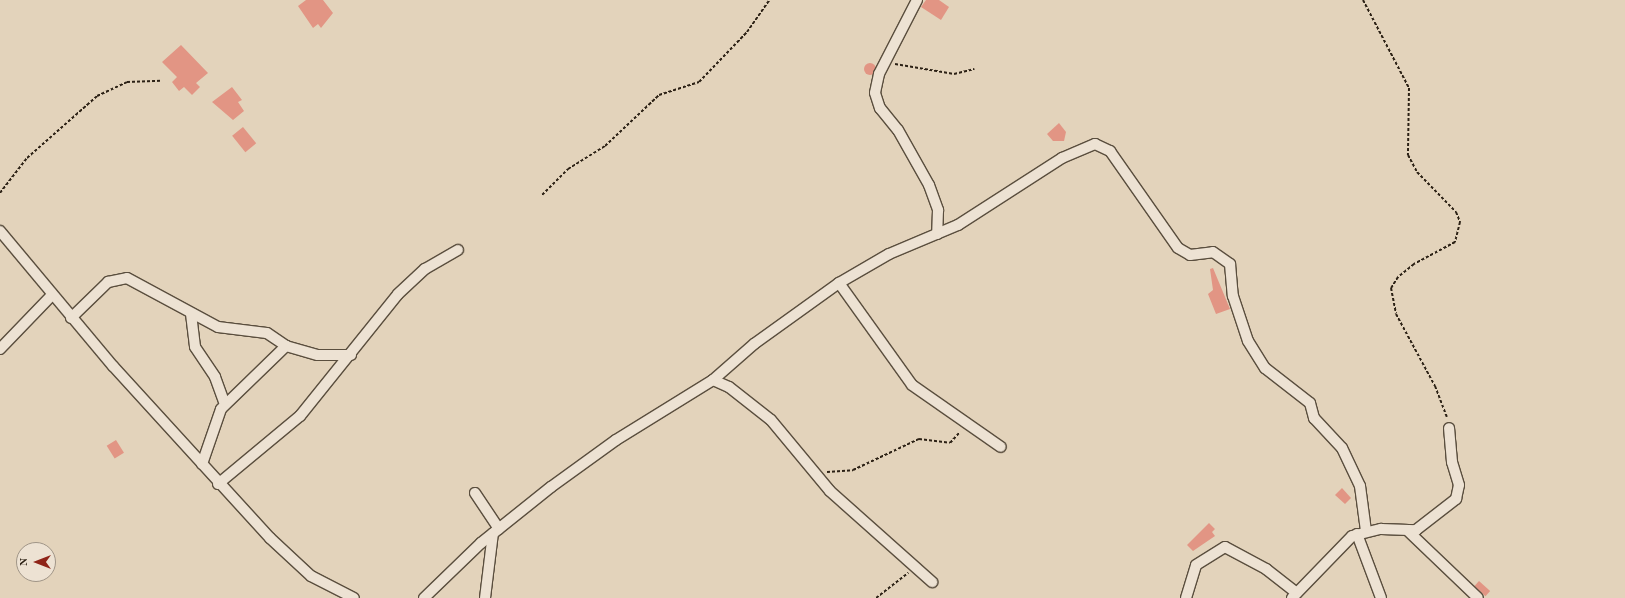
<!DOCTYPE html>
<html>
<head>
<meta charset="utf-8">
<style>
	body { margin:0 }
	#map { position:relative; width:1625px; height:598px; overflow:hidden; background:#e3d3bb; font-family:"Old Standard TT",serif }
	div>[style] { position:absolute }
	.building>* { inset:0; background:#e29584; transform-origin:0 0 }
	.round { border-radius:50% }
	.path>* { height:2px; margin-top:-1px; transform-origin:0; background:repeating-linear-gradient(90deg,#2c2115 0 3px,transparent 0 5px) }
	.roads { filter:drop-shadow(1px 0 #5a4e3e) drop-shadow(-1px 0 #5a4e3e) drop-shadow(0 1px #5a4e3e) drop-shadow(0 -1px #5a4e3e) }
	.street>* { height:10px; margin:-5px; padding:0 5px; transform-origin:5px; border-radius:5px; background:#ede2d3 }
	span { translate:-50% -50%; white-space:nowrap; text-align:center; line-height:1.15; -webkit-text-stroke:3px #ede2d3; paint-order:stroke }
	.north { position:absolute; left:16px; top:542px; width:40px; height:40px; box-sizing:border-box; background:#ede2d3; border:1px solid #a09587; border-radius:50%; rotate:270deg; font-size:11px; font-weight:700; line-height:16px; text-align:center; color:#2c2115 }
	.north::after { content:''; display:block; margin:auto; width:14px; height:18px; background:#8f2418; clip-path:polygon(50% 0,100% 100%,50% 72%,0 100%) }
</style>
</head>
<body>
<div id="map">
	<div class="building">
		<div style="clip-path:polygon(306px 0,323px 0,333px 13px,321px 28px,318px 24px,313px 28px,298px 6px)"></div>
		<div style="clip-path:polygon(926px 0,939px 0,949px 7px,941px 20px,921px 7px)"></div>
		<div style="clip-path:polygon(181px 45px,208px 73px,196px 83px,200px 87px,192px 95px,184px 87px,179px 91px,172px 82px,177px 77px,162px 62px)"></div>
		<div class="round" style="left:864px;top:63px;width:12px;height:12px"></div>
		<div style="clip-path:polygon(232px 87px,242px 100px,238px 102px,244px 111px,233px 120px,212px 102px)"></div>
		<div style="clip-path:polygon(1059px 123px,1066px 132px,1064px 141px,1053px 141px,1047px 134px)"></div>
		<div style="left:243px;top:127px;width:21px;height:14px;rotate:51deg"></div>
		<div style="clip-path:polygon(1213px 268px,1230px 309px,1216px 314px,1208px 294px,1213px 290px,1210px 269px)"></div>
		<div style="left:116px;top:440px;width:15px;height:11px;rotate:58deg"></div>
		<div style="clip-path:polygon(1342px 488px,1351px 498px,1345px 504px,1335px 495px)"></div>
		<div style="clip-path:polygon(1209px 523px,1215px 529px,1212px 532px,1215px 536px,1193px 551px,1187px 545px)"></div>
		<div style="left:1479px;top:581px;width:15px;height:7px;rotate:42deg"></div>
	</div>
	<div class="path">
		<div style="left:1363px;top:0;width:99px;rotate:62.4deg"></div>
		<div style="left:1409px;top:88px;width:67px;rotate:90.9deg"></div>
		<div style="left:1408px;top:155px;width:19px;rotate:62deg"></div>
		<div style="left:1417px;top:172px;width:56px;rotate:45.7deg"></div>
		<div style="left:1456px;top:212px;width:11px;rotate:68deg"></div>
		<div style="left:1460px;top:222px;width:21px;rotate:104deg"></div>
		<div style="left:1455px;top:242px;width:47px;rotate:151.8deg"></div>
		<div style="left:1414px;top:264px;width:21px;rotate:141deg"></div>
		<div style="left:1398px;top:277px;width:13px;rotate:122deg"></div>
		<div style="left:1391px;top:288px;width:26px;rotate:79deg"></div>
		<div style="left:1396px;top:314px;width:82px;rotate:61.6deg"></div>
		<div style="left:1435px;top:386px;width:33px;rotate:69deg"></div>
		<div style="left:895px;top:64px;width:60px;rotate:9.6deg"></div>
		<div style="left:954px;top:74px;width:21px;rotate:-14deg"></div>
		<div style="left:0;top:193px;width:44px;rotate:-52.4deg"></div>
		<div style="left:27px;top:158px;width:94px;rotate:-41.5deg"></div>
		<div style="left:97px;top:96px;width:33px;rotate:-25deg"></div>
		<div style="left:127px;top:82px;width:34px;rotate:-2deg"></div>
		<div style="left:542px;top:195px;width:37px;rotate:-45deg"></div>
		<div style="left:568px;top:169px;width:44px;rotate:-31.9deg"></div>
		<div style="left:605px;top:146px;width:74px;rotate:-43.4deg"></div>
		<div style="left:659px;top:95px;width:42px;rotate:-18deg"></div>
		<div style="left:699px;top:82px;width:69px;rotate:-46.2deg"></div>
		<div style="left:747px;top:32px;width:39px;rotate:-55deg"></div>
		<div style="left:827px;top:472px;width:26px;rotate:-4deg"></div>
		<div style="left:853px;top:470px;width:73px;rotate:-25.2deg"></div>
		<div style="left:919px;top:439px;width:31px;rotate:7deg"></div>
		<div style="left:950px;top:443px;width:15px;rotate:-48deg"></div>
		<div style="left:876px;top:598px;width:41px;rotate:-38deg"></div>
	</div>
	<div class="roads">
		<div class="street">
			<div style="left:917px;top:0;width:83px;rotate:117.2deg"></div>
			<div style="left:879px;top:74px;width:19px;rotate:102deg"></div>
			<div style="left:875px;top:93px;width:16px;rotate:72deg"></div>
			<div style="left:880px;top:108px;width:28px;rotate:51deg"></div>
			<div style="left:898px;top:130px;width:63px;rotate:60.6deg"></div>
			<div style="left:929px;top:185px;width:27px;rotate:70deg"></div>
			<div style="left:938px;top:210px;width:24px;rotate:92deg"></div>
			<div style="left:0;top:231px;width:176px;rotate:50.1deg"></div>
			<div style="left:113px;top:366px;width:233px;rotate:47.6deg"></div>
			<div style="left:270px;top:538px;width:56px;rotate:42.8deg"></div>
			<div style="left:311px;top:576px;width:48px;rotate:27.1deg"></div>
			<div style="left:839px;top:283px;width:125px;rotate:54.4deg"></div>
			<div style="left:912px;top:385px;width:108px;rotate:34.9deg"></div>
			<div style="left:191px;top:314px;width:33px;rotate:83deg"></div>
			<div style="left:195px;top:347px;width:36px;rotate:56deg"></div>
			<div style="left:215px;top:377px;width:29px;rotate:70deg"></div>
			<div style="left:71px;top:318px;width:52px;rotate:-44.2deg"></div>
			<div style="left:108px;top:282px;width:19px;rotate:-12deg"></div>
			<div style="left:127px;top:278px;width:103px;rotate:28.3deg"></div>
			<div style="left:218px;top:327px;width:49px;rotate:7deg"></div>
			<div style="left:267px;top:333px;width:23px;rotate:34deg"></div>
			<div style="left:286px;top:346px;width:33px;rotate:16deg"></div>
			<div style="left:318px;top:355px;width:33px"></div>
			<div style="left:0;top:349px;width:75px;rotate:-46.1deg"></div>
			<div style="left:713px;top:380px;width:17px;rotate:24deg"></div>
			<div style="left:729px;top:387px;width:53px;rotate:38.2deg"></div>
			<div style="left:771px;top:420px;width:92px;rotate:50.3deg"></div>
			<div style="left:830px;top:491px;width:137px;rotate:41.7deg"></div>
			<div style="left:202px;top:464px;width:58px;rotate:-70.9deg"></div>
			<div style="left:221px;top:409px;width:91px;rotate:-44.1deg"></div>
			<div style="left:218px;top:484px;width:107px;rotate:-39.7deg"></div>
			<div style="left:300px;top:416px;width:156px;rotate:-51.2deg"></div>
			<div style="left:398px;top:294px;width:37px;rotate:-43deg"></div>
			<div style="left:425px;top:269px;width:38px;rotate:-30deg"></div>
			<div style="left:475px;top:493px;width:43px;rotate:56.3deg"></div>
			<div style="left:1409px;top:532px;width:95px;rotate:43.7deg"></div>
			<div style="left:1357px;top:534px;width:68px;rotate:69.4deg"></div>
			<div style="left:424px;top:598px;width:79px;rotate:-44deg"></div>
			<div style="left:481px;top:543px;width:90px;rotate:-38.7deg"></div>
			<div style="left:551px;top:487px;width:80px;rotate:-35.9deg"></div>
			<div style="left:616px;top:440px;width:114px;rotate:-31.7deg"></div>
			<div style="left:713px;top:380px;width:55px;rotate:-41.3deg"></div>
			<div style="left:754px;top:344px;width:105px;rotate:-35.7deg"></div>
			<div style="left:839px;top:283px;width:58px;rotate:-30.1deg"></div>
			<div style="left:889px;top:254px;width:75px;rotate:-22.8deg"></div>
			<div style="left:958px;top:225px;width:124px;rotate:-32.8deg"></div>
			<div style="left:1062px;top:158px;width:36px;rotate:-23deg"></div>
			<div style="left:1095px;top:144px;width:17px;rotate:25deg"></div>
			<div style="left:1110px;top:151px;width:118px;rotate:55deg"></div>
			<div style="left:1178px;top:248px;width:14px;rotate:30deg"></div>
			<div style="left:1190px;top:255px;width:23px;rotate:-7deg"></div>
			<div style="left:1213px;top:252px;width:21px;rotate:35deg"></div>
			<div style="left:1230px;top:264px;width:32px;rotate:85deg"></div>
			<div style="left:1233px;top:296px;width:47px;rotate:71.6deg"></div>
			<div style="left:1248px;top:341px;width:32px;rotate:58deg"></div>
			<div style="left:1265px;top:368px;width:57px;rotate:37.9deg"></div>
			<div style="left:1310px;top:403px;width:16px;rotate:75deg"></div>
			<div style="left:1314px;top:418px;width:41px;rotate:47deg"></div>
			<div style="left:1342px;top:448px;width:42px;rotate:64.7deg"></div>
			<div style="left:1360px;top:486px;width:45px;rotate:82.4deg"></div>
			<div style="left:485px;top:598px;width:65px;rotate:-83deg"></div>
			<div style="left:1186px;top:598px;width:34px;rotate:-73deg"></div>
			<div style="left:1196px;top:565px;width:34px;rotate:-32deg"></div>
			<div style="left:1225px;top:547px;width:47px;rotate:28.2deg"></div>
			<div style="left:1266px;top:569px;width:39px;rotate:38deg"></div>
			<div style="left:1292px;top:598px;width:86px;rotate:-45.9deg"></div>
			<div style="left:1352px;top:536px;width:30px;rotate:-14deg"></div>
			<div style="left:1381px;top:529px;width:35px;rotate:2deg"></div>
			<div style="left:1416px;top:530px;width:51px;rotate:-37.8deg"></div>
			<div style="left:1456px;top:499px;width:14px;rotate:-78deg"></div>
			<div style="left:1459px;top:485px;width:24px;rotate:-107deg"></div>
			<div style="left:1452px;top:462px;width:34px;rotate:-95deg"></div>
		</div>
	</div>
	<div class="north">N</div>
</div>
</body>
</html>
